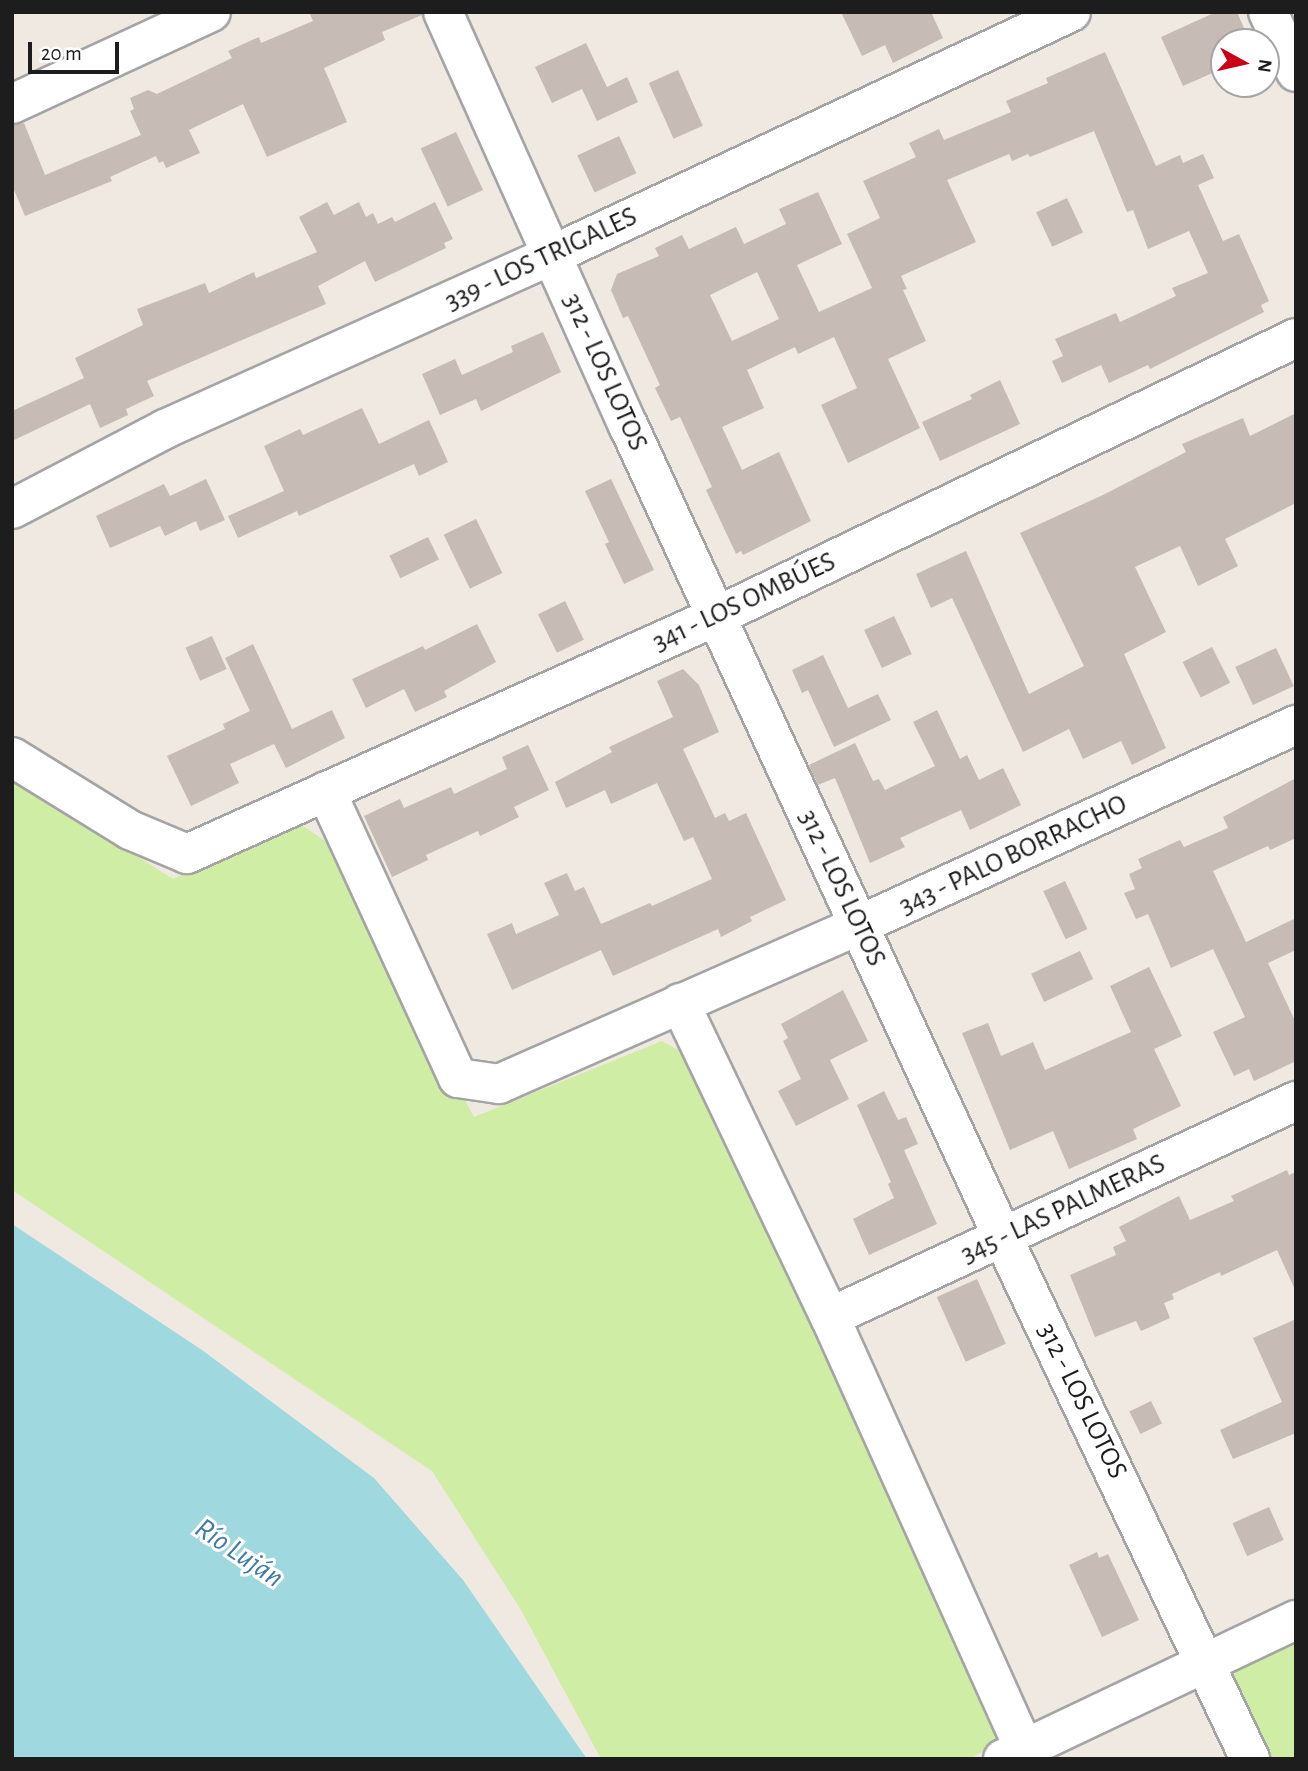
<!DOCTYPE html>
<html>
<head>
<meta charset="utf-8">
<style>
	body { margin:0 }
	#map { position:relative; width:1308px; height:1771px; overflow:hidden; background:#efe9e2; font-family:"Alegreya Sans",sans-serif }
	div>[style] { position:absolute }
	.grass>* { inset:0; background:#d0eda5 }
	.water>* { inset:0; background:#a0d8e0 }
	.building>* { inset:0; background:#c7bbb5; transform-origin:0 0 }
	.roads { filter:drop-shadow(2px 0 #a4a4a4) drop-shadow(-2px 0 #a4a4a4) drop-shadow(0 2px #a4a4a4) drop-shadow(0 -2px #a4a4a4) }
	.minor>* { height:38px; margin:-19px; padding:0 19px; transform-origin:19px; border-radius:19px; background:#fff }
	span { translate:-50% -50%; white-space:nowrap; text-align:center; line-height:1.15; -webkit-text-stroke:6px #fff; paint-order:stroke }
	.street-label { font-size:28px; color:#1d1d1d }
	.water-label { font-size:30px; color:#3f7ba2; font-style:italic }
	.frame { position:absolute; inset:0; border:14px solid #1d1d1d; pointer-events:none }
	.north { position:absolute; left:1210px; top:28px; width:70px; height:70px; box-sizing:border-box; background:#fff; border:2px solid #a5a5a5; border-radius:50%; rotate:98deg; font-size:19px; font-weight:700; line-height:28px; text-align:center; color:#1d1d1d }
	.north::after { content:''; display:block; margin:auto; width:24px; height:32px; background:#ca0016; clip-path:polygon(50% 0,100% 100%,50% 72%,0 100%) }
	.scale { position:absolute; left:28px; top:42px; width:91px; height:32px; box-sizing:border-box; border:4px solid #1d1d1d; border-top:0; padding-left:9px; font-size:21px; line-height:24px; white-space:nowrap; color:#1d1d1d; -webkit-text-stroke:5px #fff; paint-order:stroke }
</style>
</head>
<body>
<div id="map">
	<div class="grass">
		<div style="clip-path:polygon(12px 777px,173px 879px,299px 823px,325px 841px,474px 1117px,662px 1041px,690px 1056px,1003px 1740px,970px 1759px,601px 1759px,521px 1610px,432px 1471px,12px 1190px)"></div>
		<div style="clip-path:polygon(1296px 1642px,1296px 1759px,1266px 1759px,1232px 1672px)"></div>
	</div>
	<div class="water">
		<div style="clip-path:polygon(12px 1224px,202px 1350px,374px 1478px,463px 1580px,587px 1759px,12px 1759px)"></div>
	</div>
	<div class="building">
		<div style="clip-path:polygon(309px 12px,422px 12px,422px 15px,382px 32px,385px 40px,324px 68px,347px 122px,267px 157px,243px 104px,189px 130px,200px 153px,166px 168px,163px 161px,159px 163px,156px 156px,110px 177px,112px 181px,25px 216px,12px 185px,12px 125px,24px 123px,45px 175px,141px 135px,130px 111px,134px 109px,130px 98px,148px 90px,157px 94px,232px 58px,228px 51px,259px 37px,261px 43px,313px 21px)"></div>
		<div style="clip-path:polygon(841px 12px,931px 12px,943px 38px,893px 63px,885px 45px,862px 56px)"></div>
		<div style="clip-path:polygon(1216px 12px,1237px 12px,1250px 42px,1224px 42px,1224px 68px,1183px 86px,1161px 37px)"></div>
		<div style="clip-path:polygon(586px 43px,607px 87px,627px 77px,638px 102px,597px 121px,582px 89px,552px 103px,535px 67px)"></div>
		<div style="clip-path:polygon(evenodd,1105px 52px,1156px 166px,1180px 155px,1183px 163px,1203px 154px,1214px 178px,1198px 185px,1223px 241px,1239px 234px,1269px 301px,1261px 305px,1264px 312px,1150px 369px,1148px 365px,1109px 383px,1101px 365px,1062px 383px,1052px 361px,1063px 356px,1055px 339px,1116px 313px,1120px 322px,1176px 296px,1172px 288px,1208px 273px,1189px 231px,1148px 249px,1133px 210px,1127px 212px,1094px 131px,1030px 157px,1028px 154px,1012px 161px,1009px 154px,947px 180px,976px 242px,901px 276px,907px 289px,903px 290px,926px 341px,888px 359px,920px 428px,848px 463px,821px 405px,857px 388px,834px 337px,798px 354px,795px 347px,747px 370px,764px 408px,722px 427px,742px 470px,779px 452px,811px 521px,743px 555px,741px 551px,736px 554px,706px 490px,712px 487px,680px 417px,671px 421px,655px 388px,660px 385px,628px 316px,623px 318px,611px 290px,617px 274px,659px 256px,655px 248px,682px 235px,689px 249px,736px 227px,744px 244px,786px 224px,779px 209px,818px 192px,842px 244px,797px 265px,819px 312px,872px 288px,847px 234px,880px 218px,863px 181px,916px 157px,909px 143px,939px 129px,944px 140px,1011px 112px,1006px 101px,1048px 83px,1046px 78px,1105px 52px,757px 272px,779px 319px,732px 341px,710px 295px,757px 272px)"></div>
		<div style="left:678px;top:70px;width:61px;height:32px;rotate:66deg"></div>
		<div style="left:456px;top:132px;width:64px;height:39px;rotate:65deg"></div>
		<div style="left:619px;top:136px;width:41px;height:46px;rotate:65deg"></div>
		<div style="left:1067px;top:198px;width:38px;height:34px;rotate:65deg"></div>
		<div style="clip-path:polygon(327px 202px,334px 215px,359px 202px,366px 217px,373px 213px,378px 224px,392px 217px,395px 222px,435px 202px,453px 239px,444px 243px,446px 248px,375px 282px,365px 261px,318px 286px,326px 304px,147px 381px,154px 396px,126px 409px,128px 415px,100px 428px,90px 404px,12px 441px,12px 411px,84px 378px,75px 358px,143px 325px,137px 309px,205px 283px,209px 293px,254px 272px,256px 278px,317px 252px,299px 217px)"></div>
		<div style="clip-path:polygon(543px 332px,561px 372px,481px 411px,476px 399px,440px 415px,422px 374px,455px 359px,462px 375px,513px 352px,511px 346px)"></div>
		<div style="clip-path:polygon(1000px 380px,1020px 424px,940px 461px,922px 422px,972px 399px,970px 395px)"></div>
		<div style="clip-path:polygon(362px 408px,379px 444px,429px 420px,448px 462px,419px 476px,414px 464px,299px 516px,297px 511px,238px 538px,228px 516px,284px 491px,264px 446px,300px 429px,303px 435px)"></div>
		<div style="clip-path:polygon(1296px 413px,1296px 503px,1225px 539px,1238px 566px,1198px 586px,1180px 546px,1135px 567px,1166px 632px,1124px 654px,1166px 748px,1132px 765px,1121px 741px,1083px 759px,1069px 729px,1023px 752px,952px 598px,931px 608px,916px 574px,966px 551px,1029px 694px,1084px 666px,1020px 533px,1105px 494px,1186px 452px,1182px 444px,1243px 418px,1250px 436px)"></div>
		<div style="clip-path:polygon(206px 479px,225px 520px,200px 531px,196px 521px,165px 536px,160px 526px,110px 548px,96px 516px,164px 484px,170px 496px)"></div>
		<div style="clip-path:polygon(611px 479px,654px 570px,624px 584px,605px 544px,609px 542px,585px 491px)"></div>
		<div style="left:476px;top:519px;width:60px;height:36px;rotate:64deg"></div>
		<div style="left:428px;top:537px;width:25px;height:43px;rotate:64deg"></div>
		<div style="left:565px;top:601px;width:43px;height:30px;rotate:64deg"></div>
		<div style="left:894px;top:616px;width:42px;height:33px;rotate:65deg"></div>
		<div style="clip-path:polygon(477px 624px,496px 662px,444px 691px,447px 697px,415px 712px,404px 689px,366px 708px,352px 679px,423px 646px,425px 650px)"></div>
		<div style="left:212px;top:636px;width:36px;height:29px;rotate:66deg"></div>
		<div style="clip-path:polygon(253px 644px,292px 729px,332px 710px,345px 738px,286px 768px,274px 744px,230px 764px,239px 783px,191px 806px,167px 756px,225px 729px,223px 724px,250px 711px,225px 658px)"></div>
		<div style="left:1212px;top:647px;width:40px;height:33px;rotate:63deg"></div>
		<div style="left:1276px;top:648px;width:42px;height:45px;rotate:65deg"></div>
		<div style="clip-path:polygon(823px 655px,848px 708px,878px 694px,891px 720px,834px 747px,808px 690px,802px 693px,792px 670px)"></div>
		<div style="clip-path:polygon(683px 669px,699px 685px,719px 732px,683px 749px,715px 818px,725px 813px,729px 821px,746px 813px,786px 900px,750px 917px,752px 921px,721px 937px,718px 929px,613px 976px,601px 950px,512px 990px,487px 934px,512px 923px,516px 934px,559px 915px,544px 883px,567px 873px,575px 891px,584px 887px,601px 924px,650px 903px,652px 906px,712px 879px,693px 837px,684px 841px,657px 783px,611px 804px,605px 790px,566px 808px,555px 782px,612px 752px,609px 747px,673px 717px,657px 681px)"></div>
		<div style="clip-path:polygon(937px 710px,960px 759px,967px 755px,979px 780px,1003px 768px,1021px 805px,970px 830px,961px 810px,900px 838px,905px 847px,870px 863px,835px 778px,818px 785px,809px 765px,855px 743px,873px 781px,879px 779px,885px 790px,935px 766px,913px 722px)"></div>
		<div style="clip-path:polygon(528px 745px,549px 790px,514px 807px,519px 817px,480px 836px,478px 831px,426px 855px,428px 860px,392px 877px,364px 816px,400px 799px,404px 808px,451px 787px,454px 794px,507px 769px,502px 757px)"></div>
		<div style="clip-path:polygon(1296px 778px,1296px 838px,1270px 850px,1268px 846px,1213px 871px,1246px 942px,1296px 918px,1296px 950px,1268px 963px,1296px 1023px,1296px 1061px,1254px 1081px,1249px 1069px,1234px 1076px,1213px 1032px,1245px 1017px,1213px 949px,1171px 968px,1148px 914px,1136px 919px,1124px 893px,1135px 889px,1129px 874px,1142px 868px,1138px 859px,1180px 840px,1184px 847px,1228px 828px,1223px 817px)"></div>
		<div style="left:1065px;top:881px;width:53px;height:24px;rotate:65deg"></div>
		<div style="left:1080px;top:951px;width:31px;height:54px;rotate:65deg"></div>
		<div style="clip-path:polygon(1149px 967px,1182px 1036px,1154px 1049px,1181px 1106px,1133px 1129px,1137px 1139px,1069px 1169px,1053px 1131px,1010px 1150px,962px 1033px,988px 1023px,1001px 1056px,1033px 1042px,1045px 1070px,1131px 1032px,1110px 986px)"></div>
		<div style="clip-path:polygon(843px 990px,868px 1041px,830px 1060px,849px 1099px,796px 1126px,778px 1091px,801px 1079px,783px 1041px,788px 1038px,781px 1024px)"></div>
		<div style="clip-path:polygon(884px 1091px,898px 1120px,906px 1117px,918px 1144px,904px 1150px,937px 1224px,869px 1255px,853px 1219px,894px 1198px,888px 1184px,891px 1182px,857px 1105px)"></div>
		<div style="clip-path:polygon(1287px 1170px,1289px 1175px,1296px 1172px,1296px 1292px,1277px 1250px,1221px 1276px,1220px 1272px,1172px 1294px,1174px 1299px,1164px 1303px,1170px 1318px,1141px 1331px,1136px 1321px,1095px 1337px,1070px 1275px,1116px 1255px,1113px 1247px,1126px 1241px,1119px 1227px,1179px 1196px,1190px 1220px,1234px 1201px,1231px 1196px)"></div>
		<div style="left:977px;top:1279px;width:71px;height:44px;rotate:66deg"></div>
		<div style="clip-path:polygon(1296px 1319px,1296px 1433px,1233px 1459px,1220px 1430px,1282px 1402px,1253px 1338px)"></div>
		<div style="left:1151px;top:1401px;width:25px;height:24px;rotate:64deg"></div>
		<div style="left:1269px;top:1507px;width:36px;height:40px;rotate:66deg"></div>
		<div style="clip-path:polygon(1097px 1552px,1099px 1558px,1108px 1554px,1139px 1620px,1102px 1637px,1069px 1565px)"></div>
	</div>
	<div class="roads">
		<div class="minor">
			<div style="left:443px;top:12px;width:455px;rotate:65.9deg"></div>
			<div style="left:629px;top:427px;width:893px;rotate:65.24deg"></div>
			<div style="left:1003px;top:1238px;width:577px;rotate:64.63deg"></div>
			<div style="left:1268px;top:12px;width:66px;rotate:65deg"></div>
			<div style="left:12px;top:104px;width:219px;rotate:-24.8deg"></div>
			<div style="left:12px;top:509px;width:173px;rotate:-27.6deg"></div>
			<div style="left:165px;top:429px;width:424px;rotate:-24.2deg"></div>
			<div style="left:552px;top:255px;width:573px;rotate:-25.09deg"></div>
			<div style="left:12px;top:757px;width:139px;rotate:31.7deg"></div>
			<div style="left:130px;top:830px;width:62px;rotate:22.8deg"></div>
			<div style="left:187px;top:854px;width:581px;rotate:-24.18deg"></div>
			<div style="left:717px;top:616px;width:642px;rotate:-25.65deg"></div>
			<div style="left:326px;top:791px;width:316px;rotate:65.3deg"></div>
			<div style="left:458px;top:1078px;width:41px;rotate:8.3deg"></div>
			<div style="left:499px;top:1084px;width:394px;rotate:-23.8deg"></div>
			<div style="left:859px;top:925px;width:481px;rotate:-24.6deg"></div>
			<div style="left:680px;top:1003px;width:348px;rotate:64.5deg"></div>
			<div style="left:830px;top:1317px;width:473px;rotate:65.8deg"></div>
			<div style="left:830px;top:1317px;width:514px;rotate:-24.87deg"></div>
			<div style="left:1003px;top:1759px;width:324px;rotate:-25.4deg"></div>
		</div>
	</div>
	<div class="street-label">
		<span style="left:541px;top:259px;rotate:-25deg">339 - LOS TRIGALES</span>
		<span style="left:605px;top:372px;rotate:66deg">312 - LOS LOTOS</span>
		<span style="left:744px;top:602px;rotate:-25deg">341 - LOS OMBÚES</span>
		<span style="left:1013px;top:855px;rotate:-25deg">343 - PALO BORRACHO</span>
		<span style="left:842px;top:888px;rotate:65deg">312 - LOS LOTOS</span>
		<span style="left:1063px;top:1209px;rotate:-25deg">345 - LAS PALMERAS</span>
		<span style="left:1082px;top:1401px;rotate:64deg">312 - LOS LOTOS</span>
	</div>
	<div class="water-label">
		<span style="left:239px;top:1553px;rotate:34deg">Río Luján</span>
	</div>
	<div class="frame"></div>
	<div class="north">N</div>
	<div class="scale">20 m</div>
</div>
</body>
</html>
